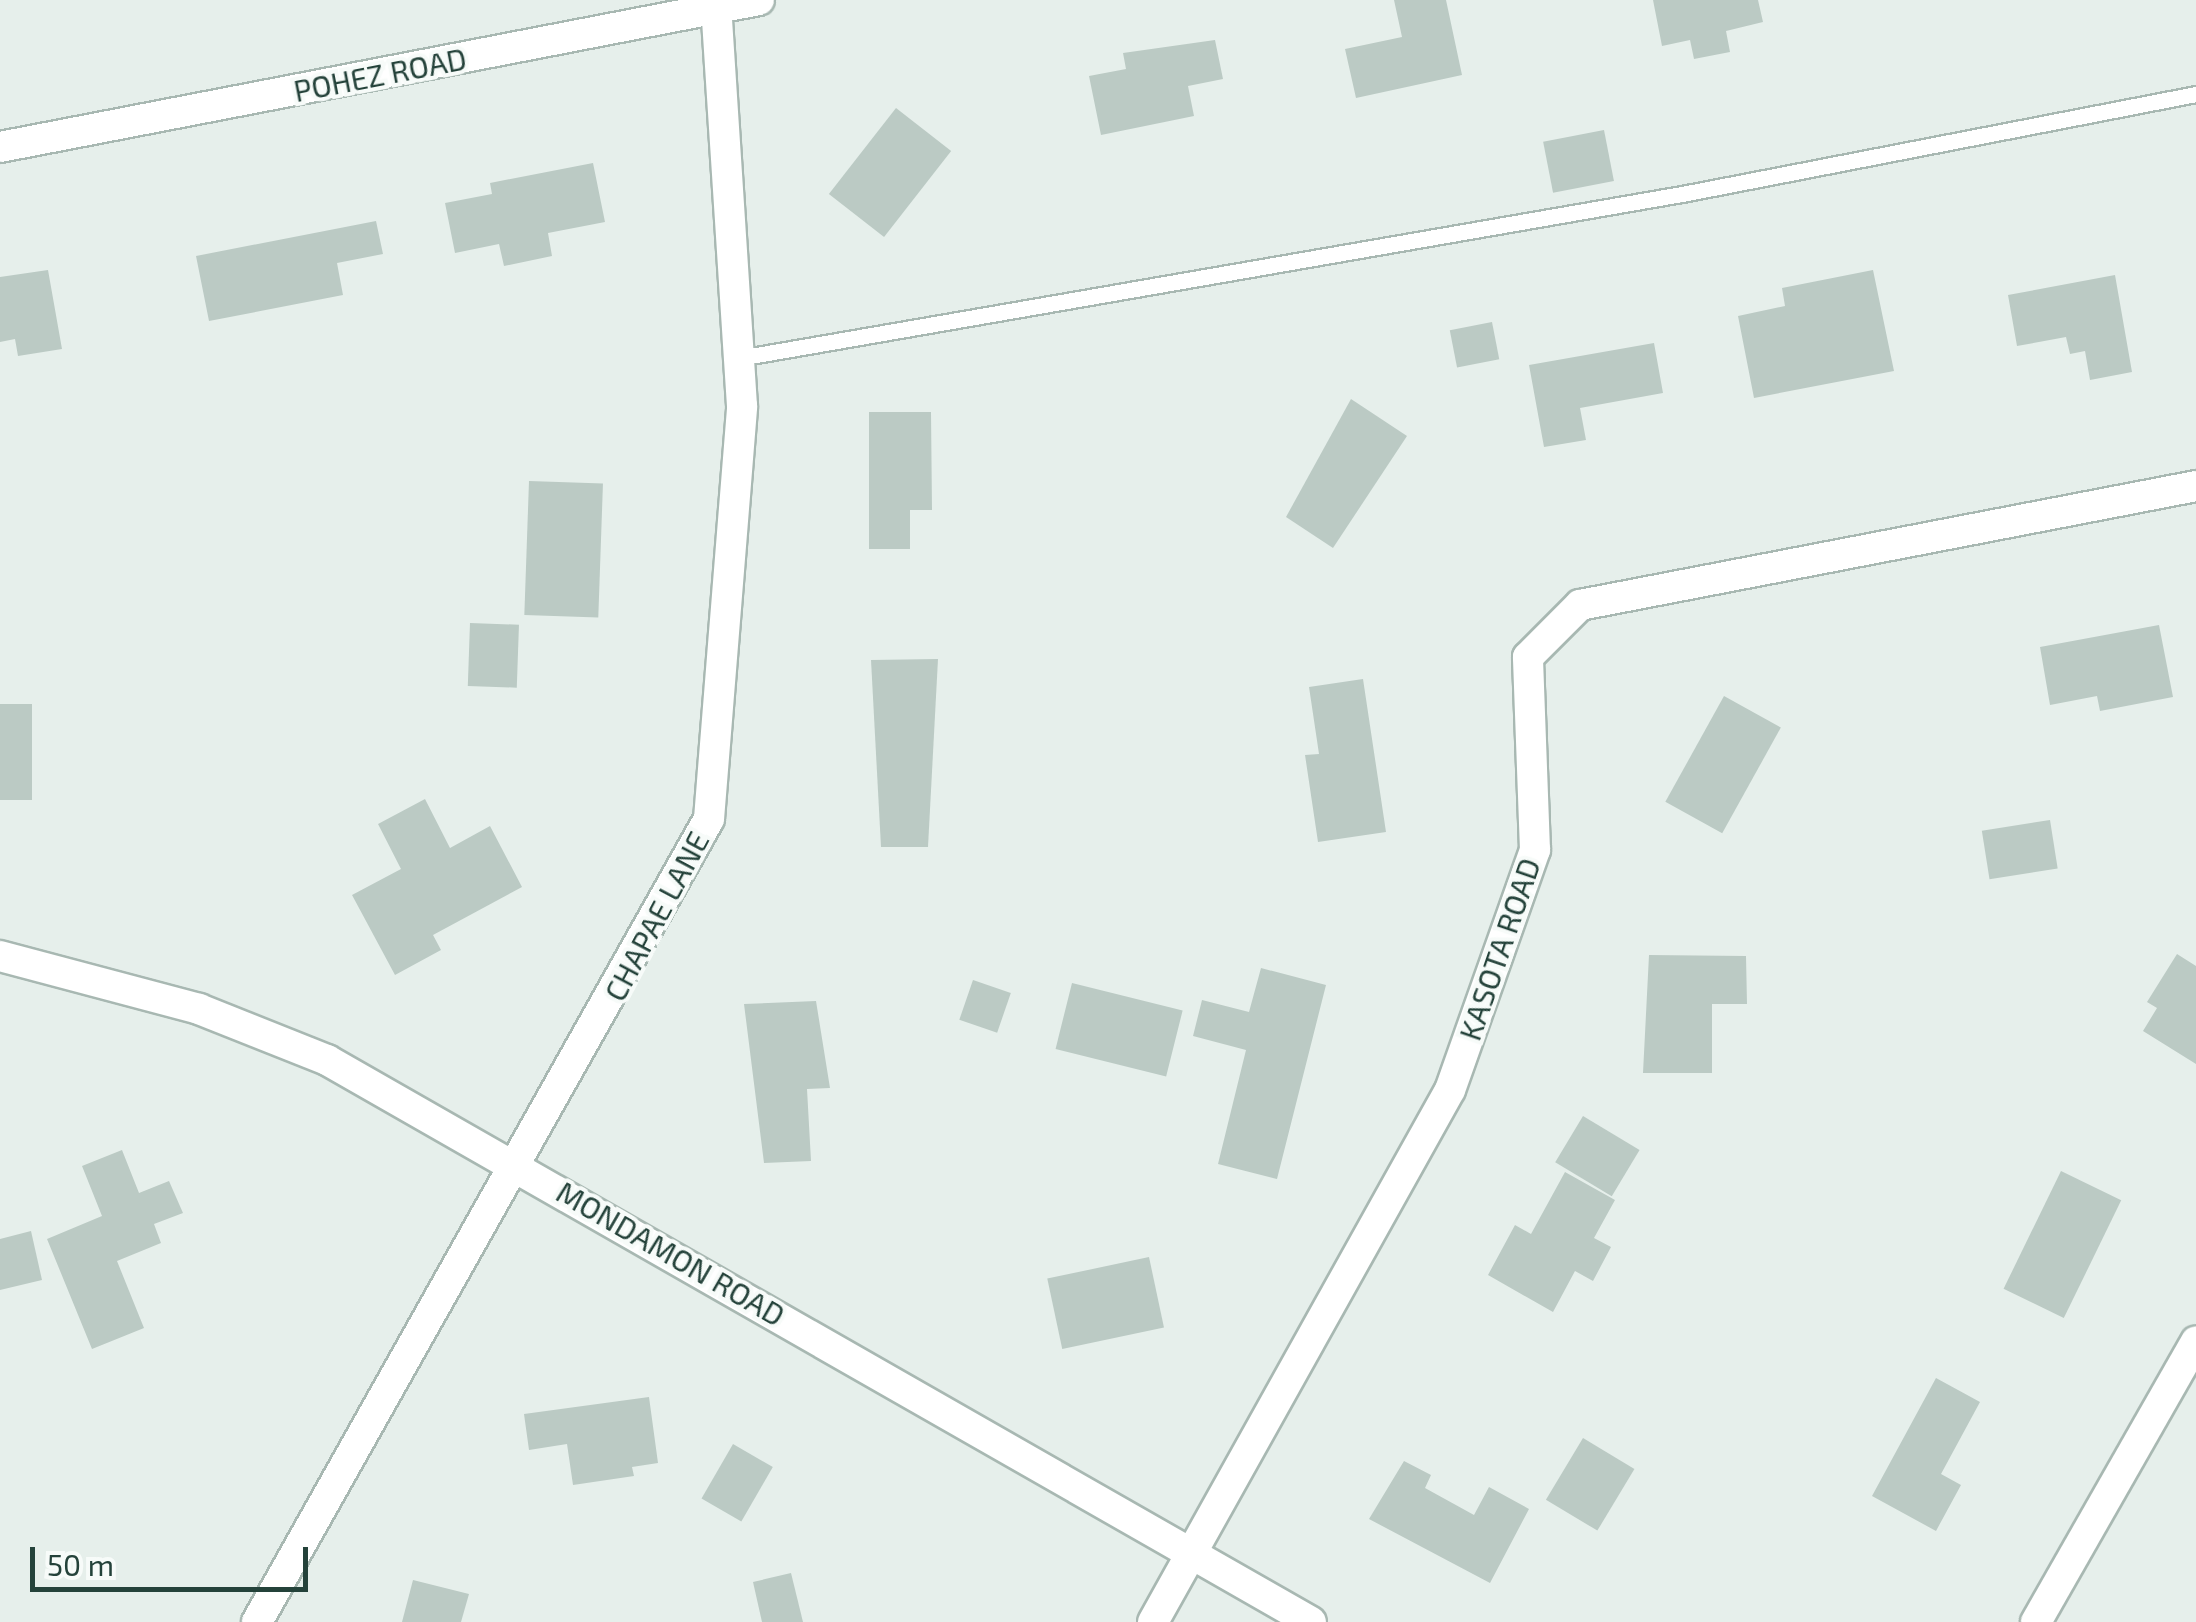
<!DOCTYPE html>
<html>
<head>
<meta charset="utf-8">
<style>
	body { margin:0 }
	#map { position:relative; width:2196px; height:1622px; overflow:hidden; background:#e6efeb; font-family:"Exo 2",sans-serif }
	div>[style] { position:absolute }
	.building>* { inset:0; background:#bbcac4; transform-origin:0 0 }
	.roads { filter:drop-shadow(2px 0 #a8b8b2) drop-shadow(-2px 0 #a8b8b2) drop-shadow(0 2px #a8b8b2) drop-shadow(0 -2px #a8b8b2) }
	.service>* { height:15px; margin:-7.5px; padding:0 7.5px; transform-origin:7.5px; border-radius:7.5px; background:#fff }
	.minor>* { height:30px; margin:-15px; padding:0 15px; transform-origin:15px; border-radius:15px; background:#fff }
	.tertiary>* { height:30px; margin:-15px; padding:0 15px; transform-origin:15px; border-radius:15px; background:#fff }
	.secondary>* { height:30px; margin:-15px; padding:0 15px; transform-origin:15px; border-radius:15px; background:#fff }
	span { translate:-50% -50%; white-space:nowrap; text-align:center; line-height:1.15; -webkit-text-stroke:8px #f7fbf9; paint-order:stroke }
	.street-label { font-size:30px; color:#24423a }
	.scale { position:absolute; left:30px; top:1547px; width:278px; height:45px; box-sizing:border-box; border:5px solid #24423a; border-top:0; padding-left:12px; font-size:30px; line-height:35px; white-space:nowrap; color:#24423a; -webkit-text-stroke:8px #f7fbf9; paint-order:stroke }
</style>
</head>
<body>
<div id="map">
	<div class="building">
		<div style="clip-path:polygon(1394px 0,1446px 0,1462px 75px,1356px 98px,1345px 49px,1402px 37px)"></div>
		<div style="clip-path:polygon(1653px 0,1758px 0,1763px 22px,1726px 31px,1730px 52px,1694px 59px,1690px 40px,1662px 46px)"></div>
		<div style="clip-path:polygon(1215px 40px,1223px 79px,1188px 86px,1194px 116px,1101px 135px,1089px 76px,1126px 69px,1123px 53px)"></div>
		<div style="left:896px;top:108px;width:70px;height:109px;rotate:38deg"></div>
		<div style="left:1604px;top:130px;width:52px;height:62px;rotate:79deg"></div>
		<div style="clip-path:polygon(593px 163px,605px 222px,548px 233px,552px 256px,504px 266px,499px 244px,455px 253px,445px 203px,492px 194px,490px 183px)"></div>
		<div style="clip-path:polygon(376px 221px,383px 254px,337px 263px,343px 295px,209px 321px,196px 256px)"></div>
		<div style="clip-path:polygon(48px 270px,62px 349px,18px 356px,15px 339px,0 342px,0 277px)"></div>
		<div style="clip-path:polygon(1873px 270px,1894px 371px,1754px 398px,1738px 316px,1785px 306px,1782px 288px)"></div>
		<div style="clip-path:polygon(2115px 275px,2132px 372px,2090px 380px,2085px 351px,2070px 354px,2066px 337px,2017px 346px,2008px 295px)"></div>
		<div style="left:1492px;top:322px;width:38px;height:43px;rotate:79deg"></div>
		<div style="clip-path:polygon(1654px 343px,1663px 393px,1580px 408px,1586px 440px,1544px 447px,1529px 365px)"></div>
		<div style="clip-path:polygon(1351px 399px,1407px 436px,1333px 548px,1286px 517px)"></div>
		<div style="clip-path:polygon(869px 412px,931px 412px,932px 510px,910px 510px,910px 549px,869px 549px)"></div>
		<div style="left:529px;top:481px;width:74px;height:134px;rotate:2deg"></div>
		<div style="left:470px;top:623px;width:49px;height:63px;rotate:2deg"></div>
		<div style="clip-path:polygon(2159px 625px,2173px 697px,2100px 711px,2097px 696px,2050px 705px,2040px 647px)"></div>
		<div style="clip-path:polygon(938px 659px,928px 847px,881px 847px,871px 660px)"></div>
		<div style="clip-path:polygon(1363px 679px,1386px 832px,1318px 842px,1305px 755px,1319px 754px,1309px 687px)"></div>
		<div style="left:1724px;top:696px;width:65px;height:121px;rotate:29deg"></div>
		<div style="left:0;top:704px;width:32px;height:96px"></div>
		<div style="clip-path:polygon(425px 799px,450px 848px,490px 826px,522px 887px,433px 935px,441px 950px,395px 975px,352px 895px,401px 869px,378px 824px)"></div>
		<div style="left:2050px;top:820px;width:49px;height:69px;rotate:81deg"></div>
		<div style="clip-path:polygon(2177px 954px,2196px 966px,2196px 1064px,2143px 1031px,2157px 1008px,2147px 1002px)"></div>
		<div style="clip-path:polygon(1649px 955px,1746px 956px,1747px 1004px,1712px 1004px,1712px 1073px,1643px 1073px)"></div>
		<div style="clip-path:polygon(1261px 968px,1326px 985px,1277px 1179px,1218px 1164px,1246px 1050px,1193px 1036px,1202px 1000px,1249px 1012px)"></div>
		<div style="left:973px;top:980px;width:40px;height:42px;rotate:19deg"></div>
		<div style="left:1072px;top:983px;width:114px;height:68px;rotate:14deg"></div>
		<div style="clip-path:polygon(816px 1001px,830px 1088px,807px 1089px,811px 1161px,764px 1163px,744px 1004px)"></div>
		<div style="left:1583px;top:1116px;width:66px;height:54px;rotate:31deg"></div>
		<div style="clip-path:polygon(122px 1150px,139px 1193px,169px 1181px,183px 1213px,154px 1224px,161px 1243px,117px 1261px,144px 1328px,92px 1349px,47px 1239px,102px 1216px,82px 1166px)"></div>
		<div style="left:2061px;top:1171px;width:67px;height:131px;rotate:26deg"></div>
		<div style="clip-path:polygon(1565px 1172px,1615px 1200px,1594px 1238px,1611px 1247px,1593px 1281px,1575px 1271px,1553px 1312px,1488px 1275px,1515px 1225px,1531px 1234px)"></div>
		<div style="clip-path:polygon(31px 1231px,42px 1280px,0 1290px,0 1239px)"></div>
		<div style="left:1149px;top:1257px;width:72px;height:104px;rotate:78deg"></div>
		<div style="clip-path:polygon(1936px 1378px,1980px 1402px,1941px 1474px,1961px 1485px,1936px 1531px,1872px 1496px)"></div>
		<div style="clip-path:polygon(649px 1397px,658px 1463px,632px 1467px,634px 1476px,573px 1485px,567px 1444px,529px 1450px,524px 1414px)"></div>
		<div style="left:1583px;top:1438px;width:60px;height:72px;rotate:31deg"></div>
		<div style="left:733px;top:1444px;width:46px;height:63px;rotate:30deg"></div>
		<div style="clip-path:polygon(1404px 1461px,1431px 1475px,1425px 1488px,1474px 1515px,1489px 1487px,1529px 1509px,1490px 1583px,1369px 1519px)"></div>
		<div style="clip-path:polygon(791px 1573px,803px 1622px,762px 1622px,753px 1582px)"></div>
		<div style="clip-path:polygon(413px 1580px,469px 1594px,461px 1622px,402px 1622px)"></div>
	</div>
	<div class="roads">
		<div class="service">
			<div style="left:739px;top:358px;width:957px;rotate:-9.87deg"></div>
			<div style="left:1682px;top:194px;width:524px;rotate:-11.01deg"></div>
		</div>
		<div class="minor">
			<div style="left:0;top:147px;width:773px;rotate:-10.96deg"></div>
			<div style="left:257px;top:1622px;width:921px;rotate:-60.63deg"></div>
			<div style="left:709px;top:819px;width:414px;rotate:-85.4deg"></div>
			<div style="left:742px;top:406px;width:407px;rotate:-93.7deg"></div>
		</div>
		<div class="tertiary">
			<div style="left:0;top:956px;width:206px;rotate:14.9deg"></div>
			<div style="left:199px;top:1009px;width:138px;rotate:21.7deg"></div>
			<div style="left:327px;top:1060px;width:1133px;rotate:29.73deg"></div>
			<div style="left:1153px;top:1622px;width:609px;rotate:-60.83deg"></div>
			<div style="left:1450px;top:1090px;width:255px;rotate:-70.5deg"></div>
			<div style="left:1535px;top:850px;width:193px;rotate:-92.1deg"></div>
			<div style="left:1528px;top:657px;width:74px;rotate:-45deg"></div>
			<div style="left:1580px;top:605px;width:627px;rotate:-10.93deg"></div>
		</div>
		<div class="secondary">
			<div style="left:2036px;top:1622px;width:323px;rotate:-60.3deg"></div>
		</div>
	</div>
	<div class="street-label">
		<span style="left:380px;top:74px;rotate:-11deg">POHEZ ROAD</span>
		<span style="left:656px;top:916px;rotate:-62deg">CHAPAE LANE</span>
		<span style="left:1499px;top:949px;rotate:-71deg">KASOTA ROAD</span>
		<span style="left:671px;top:1253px;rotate:30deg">MONDAMON ROAD</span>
	</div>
	<div class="scale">50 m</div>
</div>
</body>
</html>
